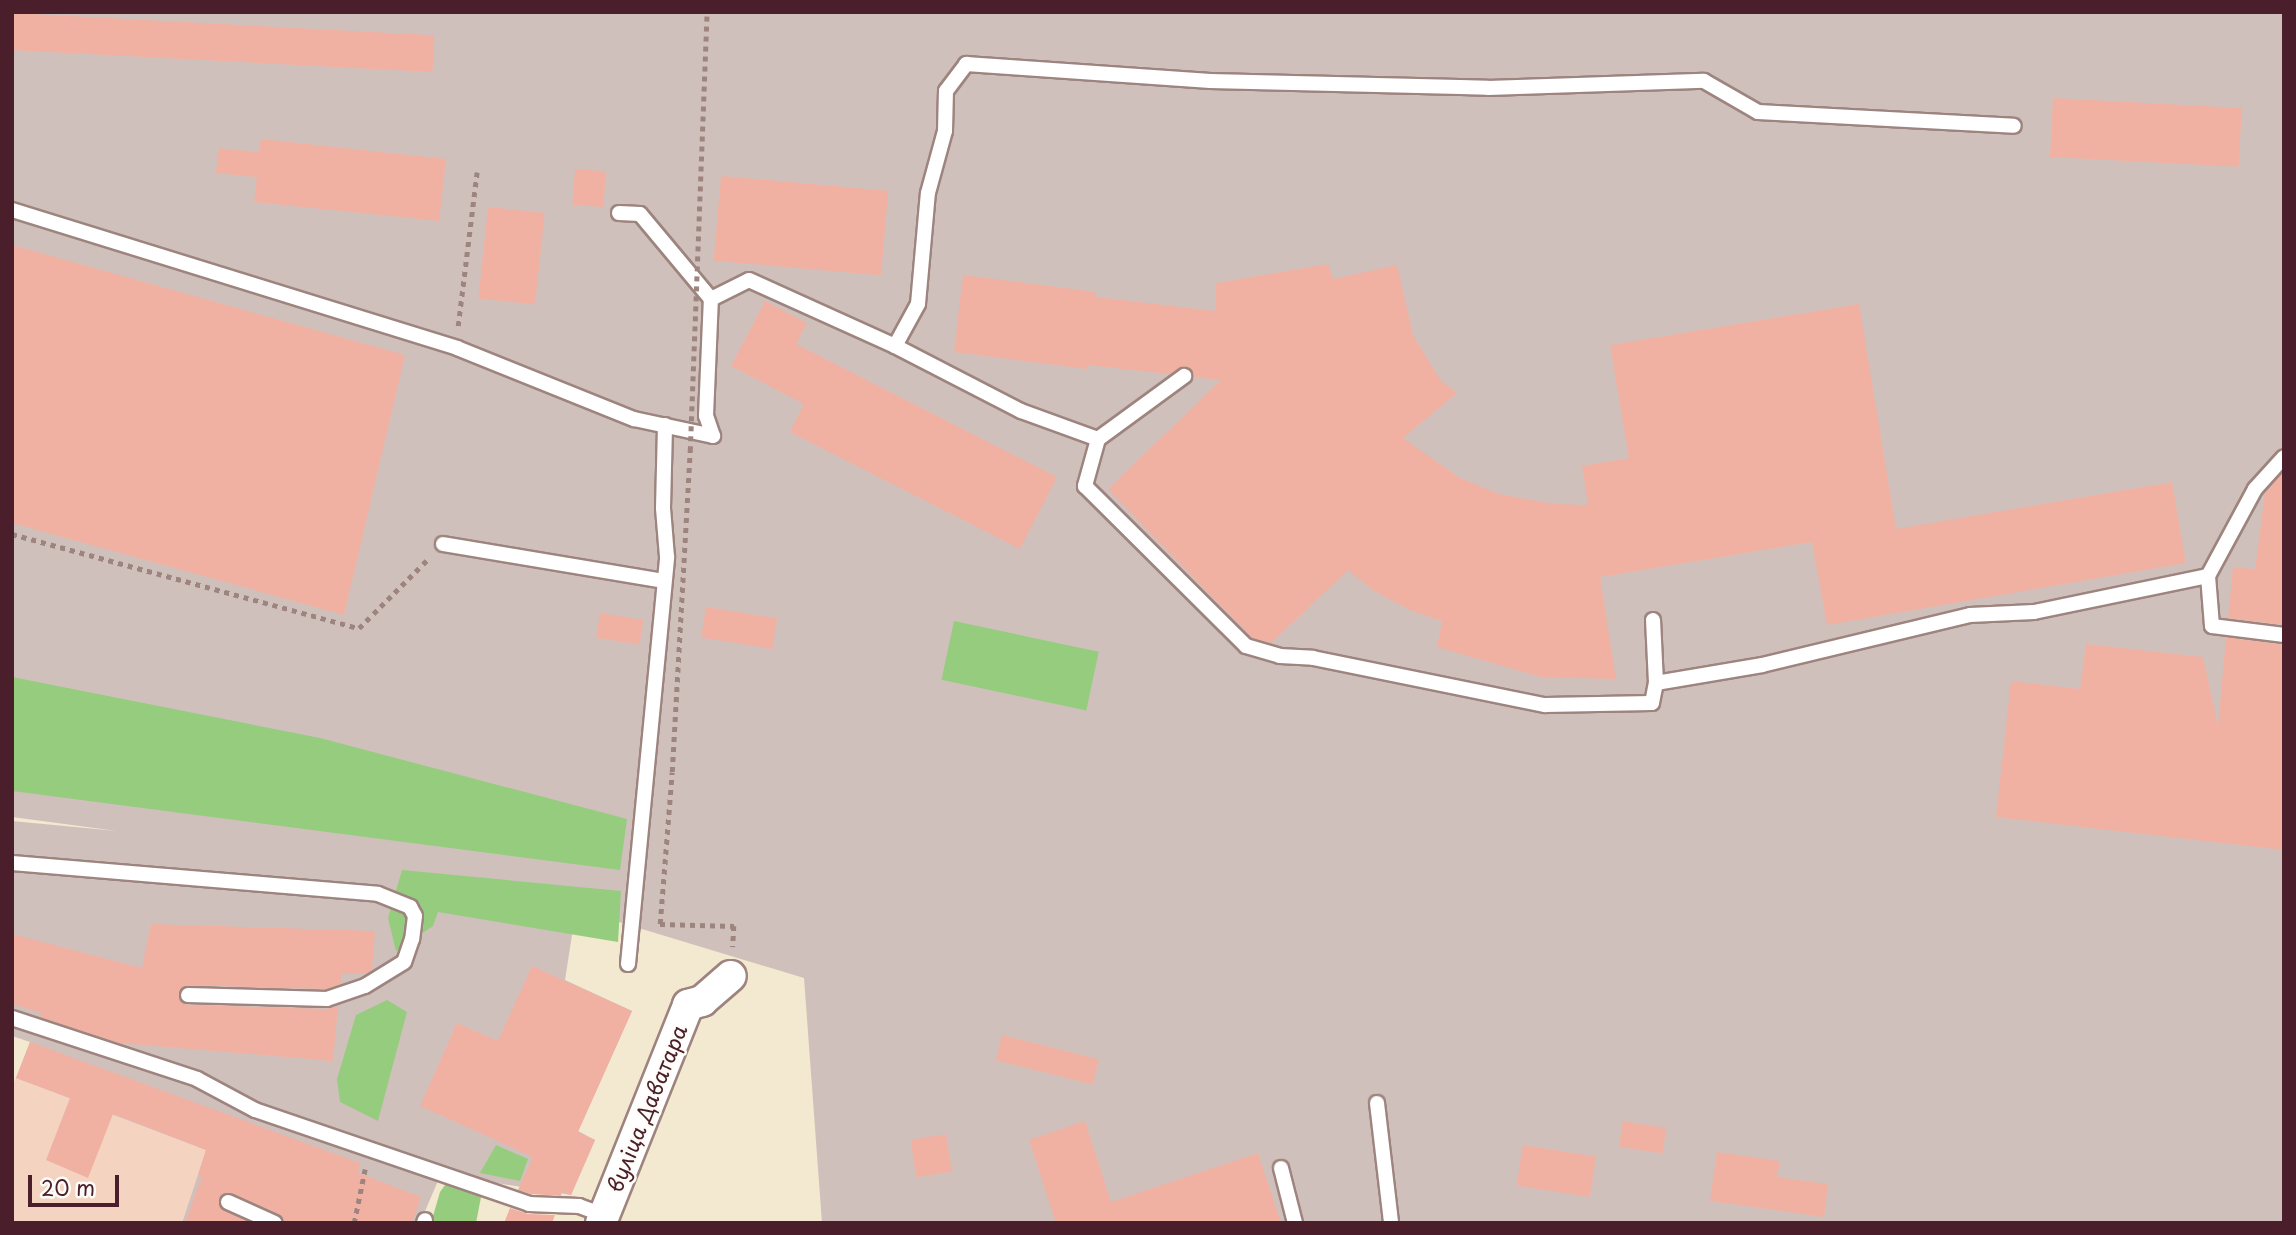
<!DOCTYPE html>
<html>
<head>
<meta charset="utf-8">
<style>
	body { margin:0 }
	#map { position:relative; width:2296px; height:1235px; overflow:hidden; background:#f3e8d0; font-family:"Playpen Sans",sans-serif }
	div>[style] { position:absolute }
	.built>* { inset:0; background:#f4d3c0 }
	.industrial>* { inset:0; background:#d0c0bc }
	.green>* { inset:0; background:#96cc7e; transform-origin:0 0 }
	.building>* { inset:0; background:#f1b1a2; transform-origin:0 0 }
	.path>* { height:4.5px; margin-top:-2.25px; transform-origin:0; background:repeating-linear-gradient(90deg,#9e847e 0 5px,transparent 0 10px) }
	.roads { filter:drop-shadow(2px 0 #9e847e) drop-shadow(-2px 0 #9e847e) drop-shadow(0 2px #9e847e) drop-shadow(0 -2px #9e847e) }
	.service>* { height:14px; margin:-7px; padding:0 7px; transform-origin:7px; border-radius:7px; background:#fff }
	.minor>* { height:30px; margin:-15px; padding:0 15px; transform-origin:15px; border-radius:15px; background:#fff }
	.path-bridge>* { height:4.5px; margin-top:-2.25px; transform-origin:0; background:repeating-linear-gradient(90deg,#9e847e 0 5px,transparent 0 10px) }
	span { translate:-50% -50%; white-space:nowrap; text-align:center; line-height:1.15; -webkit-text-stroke:5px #fdfcf7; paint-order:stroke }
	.street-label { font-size:21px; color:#4a1f2b }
	.frame { position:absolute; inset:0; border:14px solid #4a1f2b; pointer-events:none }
	.scale { position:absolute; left:28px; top:1175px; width:91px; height:32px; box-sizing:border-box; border:4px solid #4a1f2b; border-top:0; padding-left:9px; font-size:21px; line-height:24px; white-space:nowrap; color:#4a1f2b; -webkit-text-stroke:5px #fdfcf7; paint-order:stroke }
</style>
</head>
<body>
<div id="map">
	<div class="built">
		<div style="clip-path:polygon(16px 1078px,206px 1150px,182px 1223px,12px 1223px,12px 1087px)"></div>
	</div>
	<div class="industrial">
		<div style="clip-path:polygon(12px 12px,2284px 12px,2284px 1223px,822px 1223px,804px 978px,576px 909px,565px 980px,632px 1011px,578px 1131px,595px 1140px,571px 1195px,472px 1179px,443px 1169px,420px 1223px,182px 1223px,206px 1150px,16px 1078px,30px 1042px,12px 1036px,12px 821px,117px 831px,12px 817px)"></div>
	</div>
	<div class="green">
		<div style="left:954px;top:621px;width:148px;height:60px;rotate:12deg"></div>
		<div style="clip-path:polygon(12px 677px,320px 738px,627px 819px,620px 870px,12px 791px)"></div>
		<div style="clip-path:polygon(402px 870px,621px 891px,618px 942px,438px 912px,433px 926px,396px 951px,388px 918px)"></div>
		<div style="clip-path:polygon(387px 1000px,407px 1012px,378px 1121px,340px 1102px,337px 1079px,356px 1015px)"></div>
		<div style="clip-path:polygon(496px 1145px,528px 1159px,520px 1181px,480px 1173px)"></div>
		<div style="clip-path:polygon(448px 1181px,481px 1197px,476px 1223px,431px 1223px,440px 1192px)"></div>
	</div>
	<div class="building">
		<div style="left:12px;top:13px;width:423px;height:37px;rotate:3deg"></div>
		<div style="left:2053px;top:98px;width:189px;height:59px;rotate:3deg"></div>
		<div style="clip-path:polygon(261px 139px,446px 159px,439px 221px,254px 202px,257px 177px,216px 173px,219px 148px,259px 152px)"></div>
		<div style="left:575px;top:169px;width:31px;height:36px;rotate:4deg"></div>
		<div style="left:721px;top:176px;width:168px;height:85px;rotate:5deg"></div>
		<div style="left:488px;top:207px;width:57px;height:92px;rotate:6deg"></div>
		<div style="clip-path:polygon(12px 245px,405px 355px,344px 615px,12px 523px)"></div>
		<div style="clip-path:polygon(1328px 264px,1333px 279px,1397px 265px,1413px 335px,1440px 380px,1457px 393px,1403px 438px,1460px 478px,1499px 494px,1554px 504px,1588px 505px,1582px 466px,1629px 458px,1610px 345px,1859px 304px,1896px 529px,2172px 482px,2186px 563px,1827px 625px,1812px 542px,1600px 577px,1616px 679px,1541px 677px,1437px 647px,1442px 621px,1412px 611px,1374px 591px,1348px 570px,1271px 643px,1252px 638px,1108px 489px,1221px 380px,1193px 377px,1191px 370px,1184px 366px,1170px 374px,1087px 365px,1087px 369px,954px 352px,963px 275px,1096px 292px,1096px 297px,1216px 311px,1216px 283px)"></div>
		<div style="clip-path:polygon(765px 301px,807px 323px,796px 344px,1057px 477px,1020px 549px,790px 432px,804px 404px,731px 366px)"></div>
		<div style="clip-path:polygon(2284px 472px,2284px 625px,2228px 618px,2233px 567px,2255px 569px,2265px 492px)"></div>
		<div style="left:706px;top:607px;width:72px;height:31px;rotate:9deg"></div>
		<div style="left:600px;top:613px;width:44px;height:25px;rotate:9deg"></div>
		<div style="clip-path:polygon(2226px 637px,2284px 645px,2284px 850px,1996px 817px,2011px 681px,2080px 689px,2086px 644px,2203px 657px,2218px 727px)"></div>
		<div style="clip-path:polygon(151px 924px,375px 931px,372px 970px,366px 974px,341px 974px,341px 984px,326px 989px,188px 985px,180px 991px,180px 1000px,188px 1005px,327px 1009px,338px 1006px,333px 1061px,119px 1043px,40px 1017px,42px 1013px,12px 1004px,12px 934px,142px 968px)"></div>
		<div style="clip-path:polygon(532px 966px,632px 1011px,578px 1132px,595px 1140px,571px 1195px,562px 1191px,561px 1196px,531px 1194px,518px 1190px,533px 1157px,420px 1106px,457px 1023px,498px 1041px)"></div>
		<div style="left:1002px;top:1035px;width:100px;height:26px;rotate:14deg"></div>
		<div style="clip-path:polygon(30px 1042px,360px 1163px,358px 1173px,421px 1197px,412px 1223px,285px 1223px,279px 1214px,228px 1192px,219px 1199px,221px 1208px,251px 1223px,185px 1223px,202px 1176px,198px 1175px,206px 1150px,113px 1114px,88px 1178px,46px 1160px,70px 1098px,16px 1078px)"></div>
		<div style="clip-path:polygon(1085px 1121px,1111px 1202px,1258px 1153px,1281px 1223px,1056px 1223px,1029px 1140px)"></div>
		<div style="left:1623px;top:1121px;width:44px;height:26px;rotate:9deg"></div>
		<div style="left:946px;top:1134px;width:38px;height:36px;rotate:81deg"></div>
		<div style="left:1523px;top:1145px;width:74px;height:41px;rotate:9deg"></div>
		<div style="clip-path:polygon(1717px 1152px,1780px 1161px,1777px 1177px,1828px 1184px,1824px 1217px,1710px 1201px)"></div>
		<div style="clip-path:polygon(510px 1208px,528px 1214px,555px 1215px,552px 1223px,504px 1223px)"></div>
	</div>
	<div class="path">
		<div style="left:458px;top:326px;width:155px;rotate:-83deg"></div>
		<div style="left:12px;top:534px;width:360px;rotate:15.2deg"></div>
		<div style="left:359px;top:628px;width:98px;rotate:-45deg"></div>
		<div style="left:660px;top:924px;width:74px;rotate:1.5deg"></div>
		<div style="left:734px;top:926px;width:21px;rotate:93deg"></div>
		<div style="left:354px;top:1223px;width:55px;rotate:-78.5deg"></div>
	</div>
	<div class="roads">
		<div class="service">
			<div style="left:12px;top:210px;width:466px;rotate:17.2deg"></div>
			<div style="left:457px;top:348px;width:191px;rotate:21.9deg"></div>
			<div style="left:634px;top:419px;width:81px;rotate:12.1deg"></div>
			<div style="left:713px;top:436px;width:21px;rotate:-109deg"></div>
			<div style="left:706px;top:416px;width:117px;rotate:-87.6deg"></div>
			<div style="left:711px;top:299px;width:42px;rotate:-26.6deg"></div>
			<div style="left:749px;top:280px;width:160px;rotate:24.3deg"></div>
			<div style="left:895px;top:346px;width:48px;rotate:-61.3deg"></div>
			<div style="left:918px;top:304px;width:111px;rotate:-84.9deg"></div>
			<div style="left:928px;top:193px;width:64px;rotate:-74.7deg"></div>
			<div style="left:945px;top:131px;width:40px;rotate:-88.6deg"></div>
			<div style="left:946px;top:91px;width:34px;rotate:-53deg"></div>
			<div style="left:966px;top:64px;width:245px;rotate:4deg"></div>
			<div style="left:1210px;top:81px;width:278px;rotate:1.4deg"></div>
			<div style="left:1488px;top:88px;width:216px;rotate:-1.9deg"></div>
			<div style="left:1704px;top:81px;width:62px;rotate:29.9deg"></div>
			<div style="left:1758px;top:112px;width:256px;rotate:3.1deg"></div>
			<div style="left:619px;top:213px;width:21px;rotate:3deg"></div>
			<div style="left:640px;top:214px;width:111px;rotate:50.1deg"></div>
			<div style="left:895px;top:346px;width:142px;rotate:27.3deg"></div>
			<div style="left:1021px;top:411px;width:82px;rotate:20deg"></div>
			<div style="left:1098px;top:439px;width:107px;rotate:-36.2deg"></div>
			<div style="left:1098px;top:439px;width:49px;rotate:105.5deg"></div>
			<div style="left:1085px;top:486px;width:227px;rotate:44.8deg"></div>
			<div style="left:1246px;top:646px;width:35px;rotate:16deg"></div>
			<div style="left:1280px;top:656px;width:33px;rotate:3deg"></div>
			<div style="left:1313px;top:658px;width:237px;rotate:11.5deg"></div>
			<div style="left:1545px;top:705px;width:107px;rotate:-1.1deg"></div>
			<div style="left:1652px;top:703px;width:20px;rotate:-79deg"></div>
			<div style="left:1656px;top:683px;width:63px;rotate:-92.7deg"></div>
			<div style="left:443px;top:544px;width:224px;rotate:9.5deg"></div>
			<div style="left:2208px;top:576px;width:50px;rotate:85.4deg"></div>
			<div style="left:2212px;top:626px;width:73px;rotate:7.1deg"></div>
			<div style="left:1656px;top:683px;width:108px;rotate:-9.6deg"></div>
			<div style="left:1762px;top:665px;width:214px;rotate:-13.5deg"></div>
			<div style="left:1970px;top:615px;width:64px;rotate:-2.7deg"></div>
			<div style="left:2034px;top:612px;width:178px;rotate:-11.7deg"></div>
			<div style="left:2208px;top:576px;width:99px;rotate:-61.6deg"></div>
			<div style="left:2255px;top:489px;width:43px;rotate:-47.8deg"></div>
			<div style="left:12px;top:863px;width:367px;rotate:4.8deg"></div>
			<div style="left:378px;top:894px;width:35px;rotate:22deg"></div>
			<div style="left:410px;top:907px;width:10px;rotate:61deg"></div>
			<div style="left:415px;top:916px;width:23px;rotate:97deg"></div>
			<div style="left:412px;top:939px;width:24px;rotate:109deg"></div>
			<div style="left:404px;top:962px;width:46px;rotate:148.4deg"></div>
			<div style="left:365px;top:986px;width:40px;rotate:161.1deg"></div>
			<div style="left:327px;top:999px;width:139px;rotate:-178.4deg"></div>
			<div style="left:628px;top:964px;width:409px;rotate:-84.5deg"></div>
			<div style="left:667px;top:557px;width:49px;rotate:-94.7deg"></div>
			<div style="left:663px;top:508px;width:83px;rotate:-88.6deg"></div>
			<div style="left:12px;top:1018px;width:195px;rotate:18.2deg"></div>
			<div style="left:197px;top:1079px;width:66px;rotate:28.1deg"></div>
			<div style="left:255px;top:1110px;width:290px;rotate:18.9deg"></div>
			<div style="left:529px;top:1204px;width:50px;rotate:2.3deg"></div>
			<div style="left:579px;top:1206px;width:27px;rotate:20deg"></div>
			<div style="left:1377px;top:1103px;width:121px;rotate:83.3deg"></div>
			<div style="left:1281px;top:1168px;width:57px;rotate:75.7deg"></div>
			<div style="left:228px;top:1202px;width:51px;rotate:24.1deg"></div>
			<div style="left:424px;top:1223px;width:3px;rotate:-72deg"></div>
		</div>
		<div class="minor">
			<div style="left:601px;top:1223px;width:235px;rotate:-68.2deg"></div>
			<div style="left:688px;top:1005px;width:15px;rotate:-16deg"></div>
			<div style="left:702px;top:1001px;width:38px;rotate:-41deg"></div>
		</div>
	</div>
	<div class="path-bridge">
		<div style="left:660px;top:924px;width:152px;rotate:-85.5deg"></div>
		<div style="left:672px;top:772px;width:322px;rotate:-86.8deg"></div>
		<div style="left:690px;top:451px;width:439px;rotate:-87.8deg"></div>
	</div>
	<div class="street-label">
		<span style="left:646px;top:1108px;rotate:-68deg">вуліца Даватара</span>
	</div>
	<div class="frame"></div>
	<div class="scale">20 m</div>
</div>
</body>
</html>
